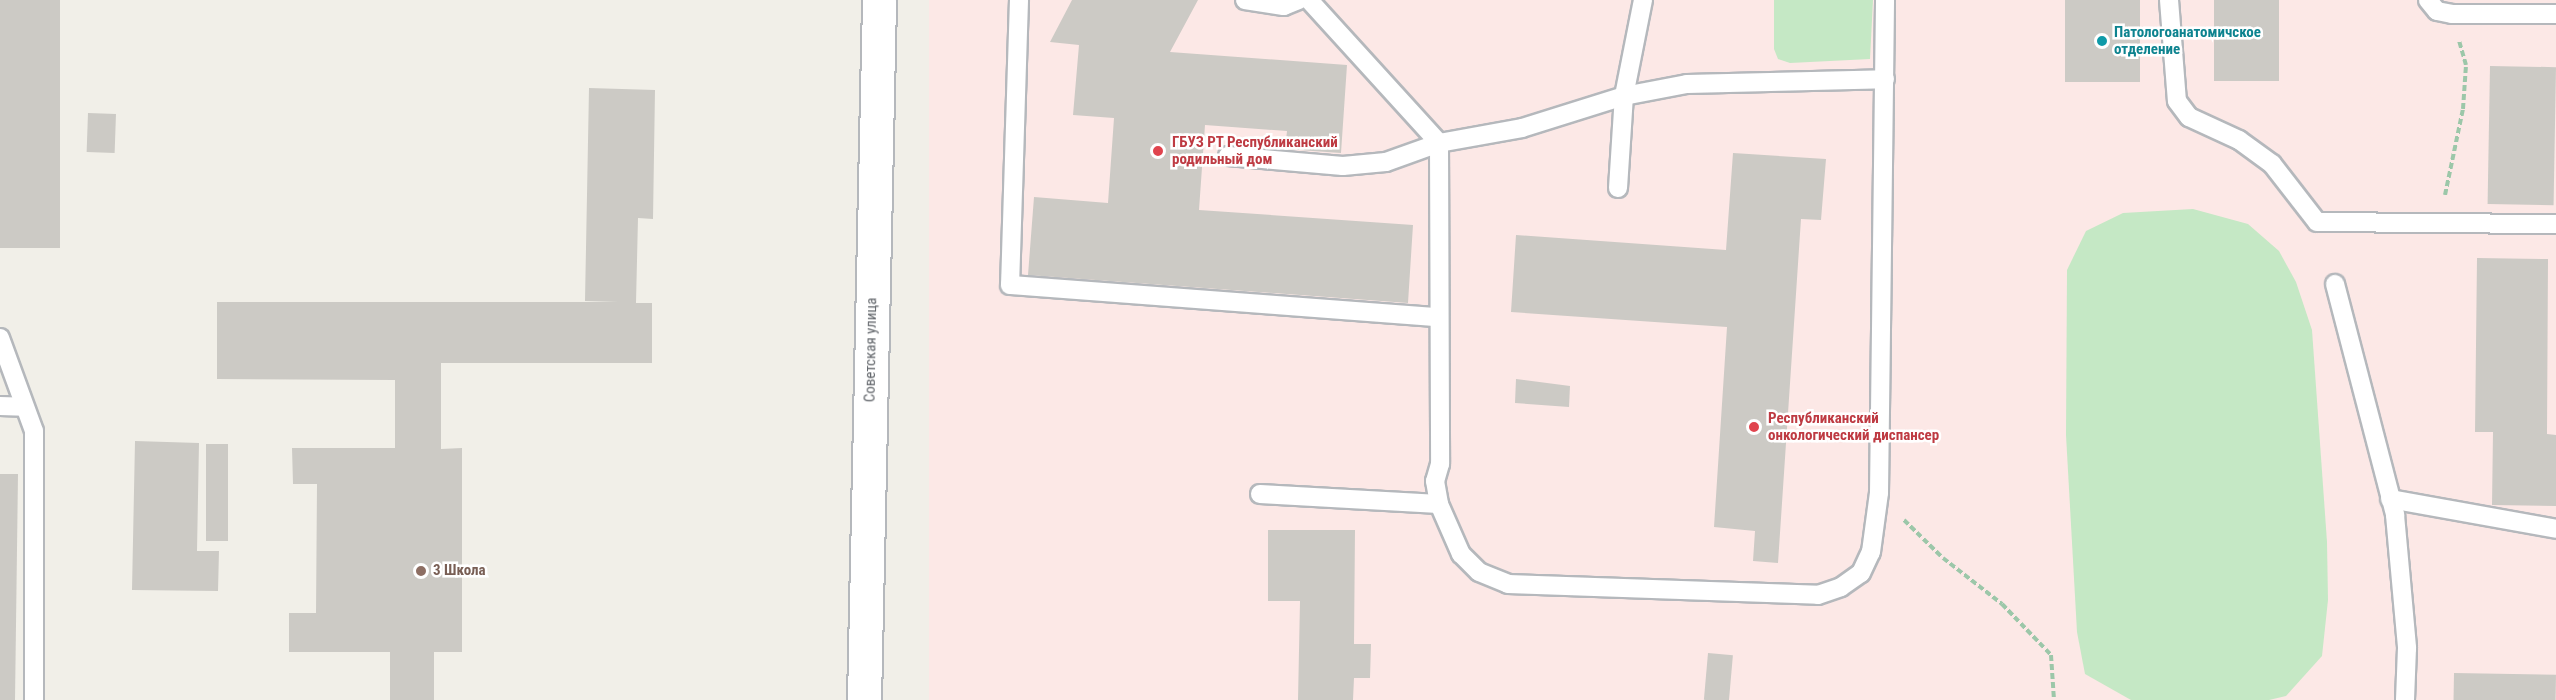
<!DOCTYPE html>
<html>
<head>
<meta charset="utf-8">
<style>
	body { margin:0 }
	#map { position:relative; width:2556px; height:700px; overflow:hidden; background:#f1efe8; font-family:"Roboto Condensed",sans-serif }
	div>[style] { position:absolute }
	.medical>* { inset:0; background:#fce8e6; transform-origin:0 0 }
	.green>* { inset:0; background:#c5e8c5 }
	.building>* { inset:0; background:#cccac5; transform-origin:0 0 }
	.path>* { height:4px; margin-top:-2px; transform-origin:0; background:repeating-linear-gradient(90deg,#9cc7a9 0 6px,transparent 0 9px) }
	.roads { filter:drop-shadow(2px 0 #b5b8bc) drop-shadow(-2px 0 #b5b8bc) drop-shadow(0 2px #b5b8bc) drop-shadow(0 -2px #b5b8bc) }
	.service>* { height:18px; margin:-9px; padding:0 9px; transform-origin:9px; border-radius:9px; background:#fff }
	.tertiary>* { height:33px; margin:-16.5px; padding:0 16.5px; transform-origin:16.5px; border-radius:16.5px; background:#fff }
	.dots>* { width:16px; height:16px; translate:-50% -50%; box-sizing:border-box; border:3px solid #fff; border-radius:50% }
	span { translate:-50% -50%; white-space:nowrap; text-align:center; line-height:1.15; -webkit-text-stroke:5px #fff; paint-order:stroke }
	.culture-label { font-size:15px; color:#0d838f; font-weight:700 }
	.left { translate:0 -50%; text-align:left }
	.health-label { font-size:15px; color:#be3a42; font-weight:700 }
	.street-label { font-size:15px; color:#5f6368 }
	.education-label { font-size:15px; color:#785e54; font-weight:700 }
</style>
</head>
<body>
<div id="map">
	<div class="medical">
		<div style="left:929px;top:0;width:1627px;height:700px"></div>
	</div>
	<div class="green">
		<div style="clip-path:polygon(1774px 0,1873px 0,1870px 59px,1790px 63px,1778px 59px,1774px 49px)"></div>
		<div style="clip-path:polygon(2193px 209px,2248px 224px,2279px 251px,2296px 282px,2312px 330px,2327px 542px,2328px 600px,2322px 656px,2286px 696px,2269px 700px,2131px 700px,2085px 674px,2077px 632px,2066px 435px,2067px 270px,2086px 231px,2123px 213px)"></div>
	</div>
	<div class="building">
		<div style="left:0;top:0;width:60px;height:248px"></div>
		<div style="clip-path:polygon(1072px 0,1198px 0,1170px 52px,1347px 65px,1341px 153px,1285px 149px,1287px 131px,1205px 125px,1199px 210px,1413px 225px,1408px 303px,1028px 275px,1034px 197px,1108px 203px,1114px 118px,1073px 115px,1079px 45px,1050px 42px)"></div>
		<div style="left:2065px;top:0;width:75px;height:82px"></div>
		<div style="left:2214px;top:0;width:65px;height:81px"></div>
		<div style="left:2490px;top:66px;width:66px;height:138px;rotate:1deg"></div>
		<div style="clip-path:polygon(589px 88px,655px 90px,653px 219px,638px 218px,636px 303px,652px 303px,652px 363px,441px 363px,441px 449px,462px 448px,462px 652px,434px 652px,434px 700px,390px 700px,390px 652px,289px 652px,289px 613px,316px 613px,317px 484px,293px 484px,292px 448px,395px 448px,395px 380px,217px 379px,217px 302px,618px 302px,585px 301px)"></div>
		<div style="left:88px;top:113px;width:28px;height:39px;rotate:2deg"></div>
		<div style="clip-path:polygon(1733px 153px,1826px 159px,1821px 220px,1801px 219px,1778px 563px,1753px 561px,1755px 531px,1714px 527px,1727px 327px,1511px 312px,1516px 235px,1726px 250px)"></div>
		<div style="clip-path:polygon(2477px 258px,2548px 259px,2547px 434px,2556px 435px,2556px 506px,2492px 505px,2493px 432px,2475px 432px)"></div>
		<div style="clip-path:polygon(1516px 379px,1570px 386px,1569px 407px,1515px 403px)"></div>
		<div style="clip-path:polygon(135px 441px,199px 443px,197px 551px,219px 551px,218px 591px,132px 590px)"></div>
		<div style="left:206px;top:444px;width:22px;height:97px"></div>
		<div style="clip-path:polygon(0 474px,18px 474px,15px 700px,0 700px)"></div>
		<div style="clip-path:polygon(1268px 530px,1355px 530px,1354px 644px,1371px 644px,1370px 678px,1354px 678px,1353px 700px,1298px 700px,1300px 601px,1268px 601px)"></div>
		<div style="left:1708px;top:653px;width:25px;height:47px;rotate:5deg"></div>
		<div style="left:2454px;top:673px;width:102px;height:27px;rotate:1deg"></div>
	</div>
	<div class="path">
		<div style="left:2445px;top:195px;width:88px;rotate:-78.2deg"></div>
		<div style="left:2463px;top:109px;width:44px;rotate:-86.1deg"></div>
		<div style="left:2466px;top:65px;width:26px;rotate:-106deg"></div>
		<div style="left:1904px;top:520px;width:54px;rotate:44.3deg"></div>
		<div style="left:1943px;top:558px;width:75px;rotate:37.9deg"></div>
		<div style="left:2002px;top:604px;width:71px;rotate:46.1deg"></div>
		<div style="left:2051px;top:655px;width:45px;rotate:86.2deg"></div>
	</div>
	<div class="roads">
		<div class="service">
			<div style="left:1019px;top:0;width:285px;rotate:91.8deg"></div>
			<div style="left:1010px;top:285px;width:430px;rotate:4.3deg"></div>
			<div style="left:1245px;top:0;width:39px;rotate:9deg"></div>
			<div style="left:1284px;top:6px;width:16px;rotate:-22deg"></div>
			<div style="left:1309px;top:0;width:193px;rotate:47.7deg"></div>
			<div style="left:1439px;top:143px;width:84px;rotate:-10.2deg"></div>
			<div style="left:1522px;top:128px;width:107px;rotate:-17.4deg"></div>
			<div style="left:1624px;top:96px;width:64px;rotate:-10.8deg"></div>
			<div style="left:1687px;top:84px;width:198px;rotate:-1.4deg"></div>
			<div style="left:2169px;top:0;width:101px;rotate:85.5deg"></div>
			<div style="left:2177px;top:101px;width:20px;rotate:53deg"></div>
			<div style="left:2189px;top:117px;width:55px;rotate:24.7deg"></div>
			<div style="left:2239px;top:140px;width:41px;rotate:36deg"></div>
			<div style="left:2272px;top:164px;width:73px;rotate:52.2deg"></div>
			<div style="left:2317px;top:222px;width:239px;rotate:0.5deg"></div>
			<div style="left:2428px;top:0;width:14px;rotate:51deg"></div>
			<div style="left:2437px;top:11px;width:15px;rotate:11deg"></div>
			<div style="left:2452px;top:14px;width:104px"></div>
			<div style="left:1228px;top:156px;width:115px;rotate:5deg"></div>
			<div style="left:1343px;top:166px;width:43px;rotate:-5.3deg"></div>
			<div style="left:1386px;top:162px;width:56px;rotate:-19.7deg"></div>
			<div style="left:1439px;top:143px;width:321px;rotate:89.8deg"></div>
			<div style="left:1440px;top:464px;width:18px;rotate:106deg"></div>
			<div style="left:1435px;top:481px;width:23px;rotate:80deg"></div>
			<div style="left:1618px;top:188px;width:92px;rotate:-86.3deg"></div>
			<div style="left:1624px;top:96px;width:98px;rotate:-78.8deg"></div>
			<div style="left:2335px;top:284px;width:239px;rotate:75.4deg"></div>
			<div style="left:2395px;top:515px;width:134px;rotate:84.8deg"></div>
			<div style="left:2407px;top:648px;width:52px;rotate:92.2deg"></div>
			<div style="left:0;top:338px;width:99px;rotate:69.9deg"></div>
			<div style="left:34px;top:431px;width:269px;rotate:90deg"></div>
			<div style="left:0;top:406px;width:24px;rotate:2deg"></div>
			<div style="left:1260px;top:494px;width:179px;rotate:3.2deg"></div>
			<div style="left:1439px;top:504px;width:55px;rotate:66.3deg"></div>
			<div style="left:1461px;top:554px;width:25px;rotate:45deg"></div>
			<div style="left:1479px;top:572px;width:31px;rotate:22deg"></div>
			<div style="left:1508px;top:584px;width:310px;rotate:2deg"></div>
			<div style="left:1818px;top:595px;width:24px;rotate:-19deg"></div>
			<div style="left:1841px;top:587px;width:24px;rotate:-35deg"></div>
			<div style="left:1861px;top:573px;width:23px;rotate:-65deg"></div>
			<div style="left:1871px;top:552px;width:60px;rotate:-82.3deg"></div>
			<div style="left:1879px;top:493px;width:493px;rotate:-89.3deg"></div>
			<div style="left:2390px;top:499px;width:169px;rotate:10.2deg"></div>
		</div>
		<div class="tertiary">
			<div style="left:864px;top:700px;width:700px;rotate:-88.77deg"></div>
		</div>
	</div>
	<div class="dots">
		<div style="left:2102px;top:41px;background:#0f9aa8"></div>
		<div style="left:1158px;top:151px;background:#e0444e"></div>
		<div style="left:1754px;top:427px;background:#e0444e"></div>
		<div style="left:421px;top:571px;background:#8d6e63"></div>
	</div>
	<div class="culture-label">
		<span class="left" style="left:2114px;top:41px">Патологоанатомичское<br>отделение</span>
	</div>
	<div class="health-label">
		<span class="left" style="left:1172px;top:151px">ГБУЗ РТ Республиканский<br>родильный дом</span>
		<span class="left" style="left:1768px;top:427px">Республиканский<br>онкологический диспансер</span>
	</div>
	<div class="street-label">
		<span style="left:871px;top:350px;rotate:-89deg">Советская улица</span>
	</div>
	<div class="education-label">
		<span class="left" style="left:433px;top:571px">3 Школа</span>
	</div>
</div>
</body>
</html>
